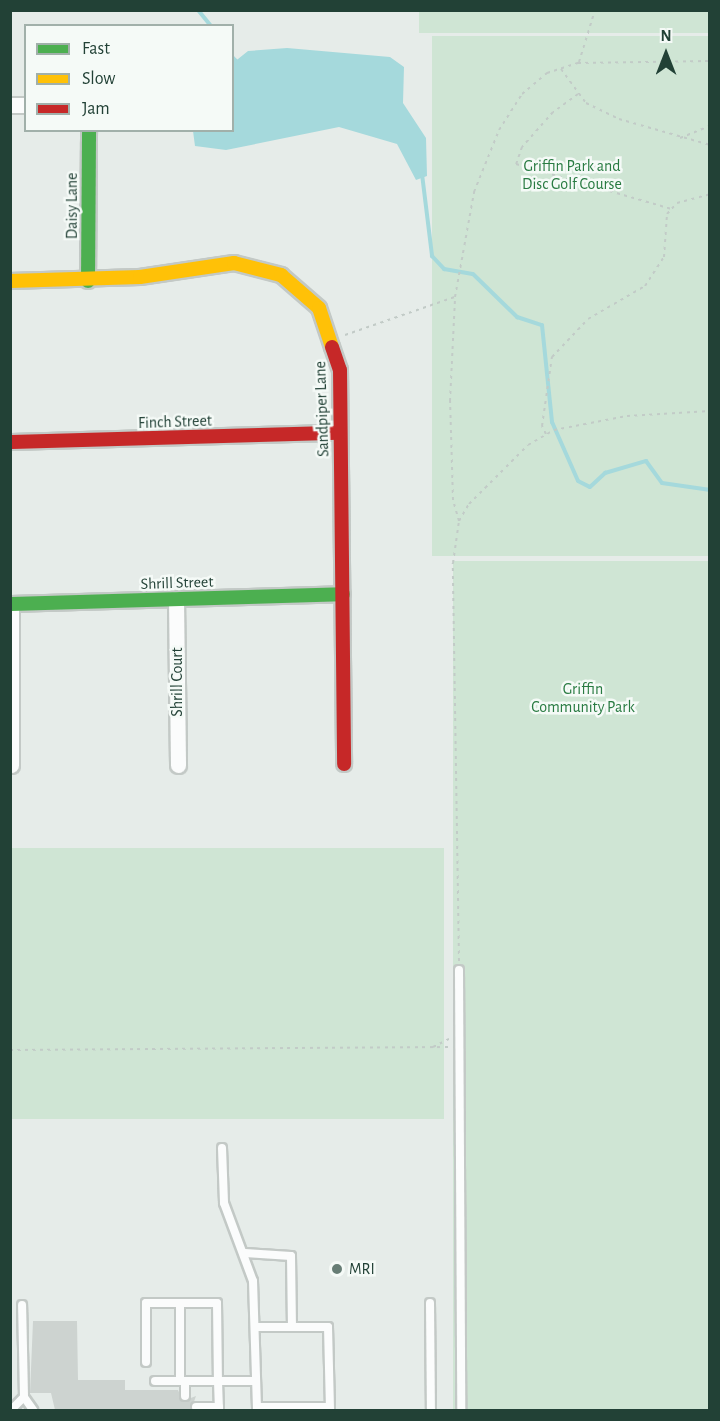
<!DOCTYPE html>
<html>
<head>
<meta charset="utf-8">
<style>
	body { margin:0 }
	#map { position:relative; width:720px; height:1421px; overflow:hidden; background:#e6ece9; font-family:"Alegreya Sans",sans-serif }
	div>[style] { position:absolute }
	.green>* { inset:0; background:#cfe5d4; transform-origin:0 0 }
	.water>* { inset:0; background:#a5d9dc }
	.stream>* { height:4px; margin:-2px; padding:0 2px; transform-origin:2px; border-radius:2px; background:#a5d9dc }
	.building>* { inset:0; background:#cdd3d0 }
	.path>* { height:2px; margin-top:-1px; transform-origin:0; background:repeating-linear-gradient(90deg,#c2cbc7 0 3px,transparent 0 7.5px) }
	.roads { filter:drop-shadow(2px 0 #c3c9c6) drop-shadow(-2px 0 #c3c9c6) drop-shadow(0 2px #c3c9c6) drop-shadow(0 -2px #c3c9c6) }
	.lane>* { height:8px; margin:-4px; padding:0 4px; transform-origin:4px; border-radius:4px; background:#fbfcfc }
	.street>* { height:15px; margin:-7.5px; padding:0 7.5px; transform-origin:7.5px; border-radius:7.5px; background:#fbfcfc }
	.fast>* { height:14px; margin:-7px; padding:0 7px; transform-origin:7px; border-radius:7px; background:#4caf50 }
	.slow>* { height:14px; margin:-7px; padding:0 7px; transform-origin:7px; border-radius:7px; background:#ffc107 }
	.jam>* { height:14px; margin:-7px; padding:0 7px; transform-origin:7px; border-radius:7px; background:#c62828 }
	.dots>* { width:16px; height:16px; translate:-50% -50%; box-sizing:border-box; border:3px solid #f5faf7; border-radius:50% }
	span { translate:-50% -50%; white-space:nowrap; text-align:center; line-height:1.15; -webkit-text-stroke:5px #f5faf7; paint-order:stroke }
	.park-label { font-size:16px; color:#297b42 }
	.street-label { font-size:16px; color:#224136 }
	.poi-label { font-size:16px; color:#224136 }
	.left { translate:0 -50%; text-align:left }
	.frame { position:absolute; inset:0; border:12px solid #224136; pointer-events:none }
	.legend { position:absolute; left:24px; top:24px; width:210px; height:108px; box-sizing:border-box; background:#f5faf7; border:2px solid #a1b0aa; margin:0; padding:8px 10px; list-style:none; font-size:18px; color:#224136 }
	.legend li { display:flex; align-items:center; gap:12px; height:30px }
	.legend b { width:30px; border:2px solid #a1b0aa }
	.north { position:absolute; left:636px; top:24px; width:60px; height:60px; -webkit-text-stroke:4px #f5faf7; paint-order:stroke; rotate:0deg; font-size:16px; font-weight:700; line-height:24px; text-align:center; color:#224136 }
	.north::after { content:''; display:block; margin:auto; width:21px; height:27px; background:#224136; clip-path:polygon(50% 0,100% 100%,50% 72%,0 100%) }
</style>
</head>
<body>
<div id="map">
	<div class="green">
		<div style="left:419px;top:11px;width:290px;height:22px"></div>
		<div style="left:432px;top:36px;width:277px;height:520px"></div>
		<div style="left:709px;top:561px;width:849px;height:256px;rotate:90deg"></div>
		<div style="left:11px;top:848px;width:433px;height:271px"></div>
	</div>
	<div class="water">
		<div style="clip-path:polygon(287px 48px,390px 57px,404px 67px,403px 103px,426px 138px,427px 176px,416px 180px,397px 144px,339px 127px,226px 150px,195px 146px,193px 131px,232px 130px,233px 63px,248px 51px)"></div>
	</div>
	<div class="stream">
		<div style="left:198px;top:10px;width:21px;rotate:51deg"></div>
		<div style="left:232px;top:57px;width:8px;rotate:45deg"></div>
		<div style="left:422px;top:174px;width:83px;rotate:83deg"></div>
		<div style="left:432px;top:256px;width:18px;rotate:47deg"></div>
		<div style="left:444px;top:269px;width:29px;rotate:10deg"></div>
		<div style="left:473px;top:274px;width:62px;rotate:44.3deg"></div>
		<div style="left:517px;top:317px;width:26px;rotate:18deg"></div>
		<div style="left:542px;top:325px;width:98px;rotate:84.1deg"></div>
		<div style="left:552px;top:422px;width:64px;rotate:66.2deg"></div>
		<div style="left:578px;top:481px;width:13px;rotate:27deg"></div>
		<div style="left:590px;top:487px;width:21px;rotate:-43deg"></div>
		<div style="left:605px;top:473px;width:43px;rotate:-16.3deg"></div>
		<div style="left:646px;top:461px;width:27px;rotate:54deg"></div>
		<div style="left:662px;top:483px;width:49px;rotate:8.3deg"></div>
	</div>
	<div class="building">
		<div style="clip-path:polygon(33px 1321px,77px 1321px,78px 1380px,125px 1380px,125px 1390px,178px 1390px,183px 1401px,196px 1396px,191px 1410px,55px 1410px,51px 1393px,30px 1393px)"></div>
	</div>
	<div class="path">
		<div style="left:579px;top:62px;width:54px;rotate:-72.9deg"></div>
		<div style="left:561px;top:69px;width:42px;rotate:53.7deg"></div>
		<div style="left:586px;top:103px;width:37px;rotate:26deg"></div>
		<div style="left:619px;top:119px;width:95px;rotate:15.9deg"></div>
		<div style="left:578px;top:94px;width:31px;rotate:144deg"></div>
		<div style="left:553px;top:112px;width:47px;rotate:131.5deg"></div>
		<div style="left:522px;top:147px;width:18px;rotate:109deg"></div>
		<div style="left:516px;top:164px;width:162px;rotate:16.1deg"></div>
		<div style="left:680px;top:138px;width:32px;rotate:-22deg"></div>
		<div style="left:345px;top:335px;width:116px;rotate:-19.1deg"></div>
		<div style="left:546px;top:434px;width:9px;rotate:-117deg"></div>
		<div style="left:542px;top:426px;width:70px;rotate:-81.8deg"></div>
		<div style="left:552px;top:357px;width:52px;rotate:-46.5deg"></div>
		<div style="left:588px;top:319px;width:66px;rotate:-30.1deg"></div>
		<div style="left:645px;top:286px;width:35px;rotate:-57deg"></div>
		<div style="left:664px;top:257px;width:43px;rotate:-86deg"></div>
		<div style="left:667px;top:214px;width:15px;rotate:-48deg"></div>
		<div style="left:677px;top:203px;width:34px;rotate:-15deg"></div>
		<div style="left:459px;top:521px;width:22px;rotate:-106deg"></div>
		<div style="left:453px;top:500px;width:99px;rotate:-91.7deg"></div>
		<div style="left:450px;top:401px;width:104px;rotate:-87.2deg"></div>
		<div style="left:455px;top:297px;width:107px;rotate:-79.7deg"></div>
		<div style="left:474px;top:192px;width:67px;rotate:-68deg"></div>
		<div style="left:499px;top:130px;width:43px;rotate:-57.4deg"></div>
		<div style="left:522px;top:94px;width:33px;rotate:-40deg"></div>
		<div style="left:547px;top:73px;width:33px;rotate:-18deg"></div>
		<div style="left:578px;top:63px;width:132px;rotate:-0.9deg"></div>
		<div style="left:459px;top:961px;width:398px;rotate:-90.9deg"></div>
		<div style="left:453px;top:563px;width:42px;rotate:-81.9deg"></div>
		<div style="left:459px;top:521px;width:20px;rotate:-60deg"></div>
		<div style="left:469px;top:504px;width:83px;rotate:-45deg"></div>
		<div style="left:528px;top:445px;width:30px;rotate:-30deg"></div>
		<div style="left:554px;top:430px;width:74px;rotate:-10.9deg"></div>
		<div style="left:627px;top:416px;width:83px;rotate:-3.4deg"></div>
		<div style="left:433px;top:1047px;width:18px;rotate:-27deg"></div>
		<div style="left:10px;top:1050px;width:439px;rotate:-0.4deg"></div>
	</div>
	<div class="roads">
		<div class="lane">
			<div style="left:459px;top:970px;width:440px;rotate:89.7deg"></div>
			<div style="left:222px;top:1148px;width:55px;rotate:87.9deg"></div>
			<div style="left:224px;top:1203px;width:83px;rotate:69.6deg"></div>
			<div style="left:253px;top:1281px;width:129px;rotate:88.2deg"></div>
			<div style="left:245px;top:1253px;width:46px;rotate:3.7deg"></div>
			<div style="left:291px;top:1256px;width:71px;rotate:89.2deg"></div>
			<div style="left:180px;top:1303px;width:78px;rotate:90deg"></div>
			<div style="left:430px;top:1303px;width:107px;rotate:89.5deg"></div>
			<div style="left:257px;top:1327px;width:71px"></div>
			<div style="left:328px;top:1327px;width:83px;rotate:88.6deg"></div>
			<div style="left:146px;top:1362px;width:59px;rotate:-90deg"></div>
			<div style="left:146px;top:1303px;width:71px"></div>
			<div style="left:217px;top:1303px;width:78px;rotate:89.3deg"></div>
			<div style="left:218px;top:1381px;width:63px;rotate:180deg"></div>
			<div style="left:185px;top:1381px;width:15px;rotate:90deg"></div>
			<div style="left:24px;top:1397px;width:16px;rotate:55deg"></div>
			<div style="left:196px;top:1407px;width:23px"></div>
			<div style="left:257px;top:1407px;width:72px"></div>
			<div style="left:11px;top:1410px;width:18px;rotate:-45deg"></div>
			<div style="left:24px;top:1397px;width:92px;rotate:-91.2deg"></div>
			<div style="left:219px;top:1410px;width:29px;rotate:-92deg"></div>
			<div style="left:218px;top:1381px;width:38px"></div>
		</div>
		<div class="street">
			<div style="left:10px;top:105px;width:16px"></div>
			<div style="left:176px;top:599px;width:166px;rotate:89.3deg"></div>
			<div style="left:11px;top:604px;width:161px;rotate:90deg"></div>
		</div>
		<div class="fast">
			<div style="left:88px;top:281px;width:151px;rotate:-89.6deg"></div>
			<div style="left:10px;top:604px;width:333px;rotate:-1.7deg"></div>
		</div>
		<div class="slow">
			<div style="left:10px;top:281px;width:130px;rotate:-1.8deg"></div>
			<div style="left:140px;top:277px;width:95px;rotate:-8.5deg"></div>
			<div style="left:234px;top:263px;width:49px;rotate:14.3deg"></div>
			<div style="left:281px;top:275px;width:50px;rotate:41deg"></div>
			<div style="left:319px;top:308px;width:41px;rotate:71.6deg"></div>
		</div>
		<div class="jam">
			<div style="left:332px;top:347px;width:24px;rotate:71deg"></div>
			<div style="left:340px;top:370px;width:394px;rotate:89.4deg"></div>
			<div style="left:10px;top:442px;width:330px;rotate:-1.6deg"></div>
		</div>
	</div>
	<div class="dots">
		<div style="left:337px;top:1269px;background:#677d75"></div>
	</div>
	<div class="park-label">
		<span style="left:572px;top:175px">Griffin Park and<br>Disc Golf Course</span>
		<span style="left:583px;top:698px">Griffin<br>Community Park</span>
	</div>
	<div class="street-label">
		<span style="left:72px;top:206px;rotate:-90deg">Daisy Lane</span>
		<span style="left:322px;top:409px;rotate:-92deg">Sandpiper Lane</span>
		<span style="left:175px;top:422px;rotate:-2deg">Finch Street</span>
		<span style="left:177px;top:583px;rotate:-2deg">Shrill Street</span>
		<span style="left:177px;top:682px;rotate:-90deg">Shrill Court</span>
	</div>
	<div class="poi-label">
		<span class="left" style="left:349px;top:1269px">MRI</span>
	</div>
	<div class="frame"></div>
	<ul class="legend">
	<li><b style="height:8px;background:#4caf50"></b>Fast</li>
	<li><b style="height:8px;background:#ffc107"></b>Slow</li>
	<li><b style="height:8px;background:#c62828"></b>Jam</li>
	</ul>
	<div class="north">N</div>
</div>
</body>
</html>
